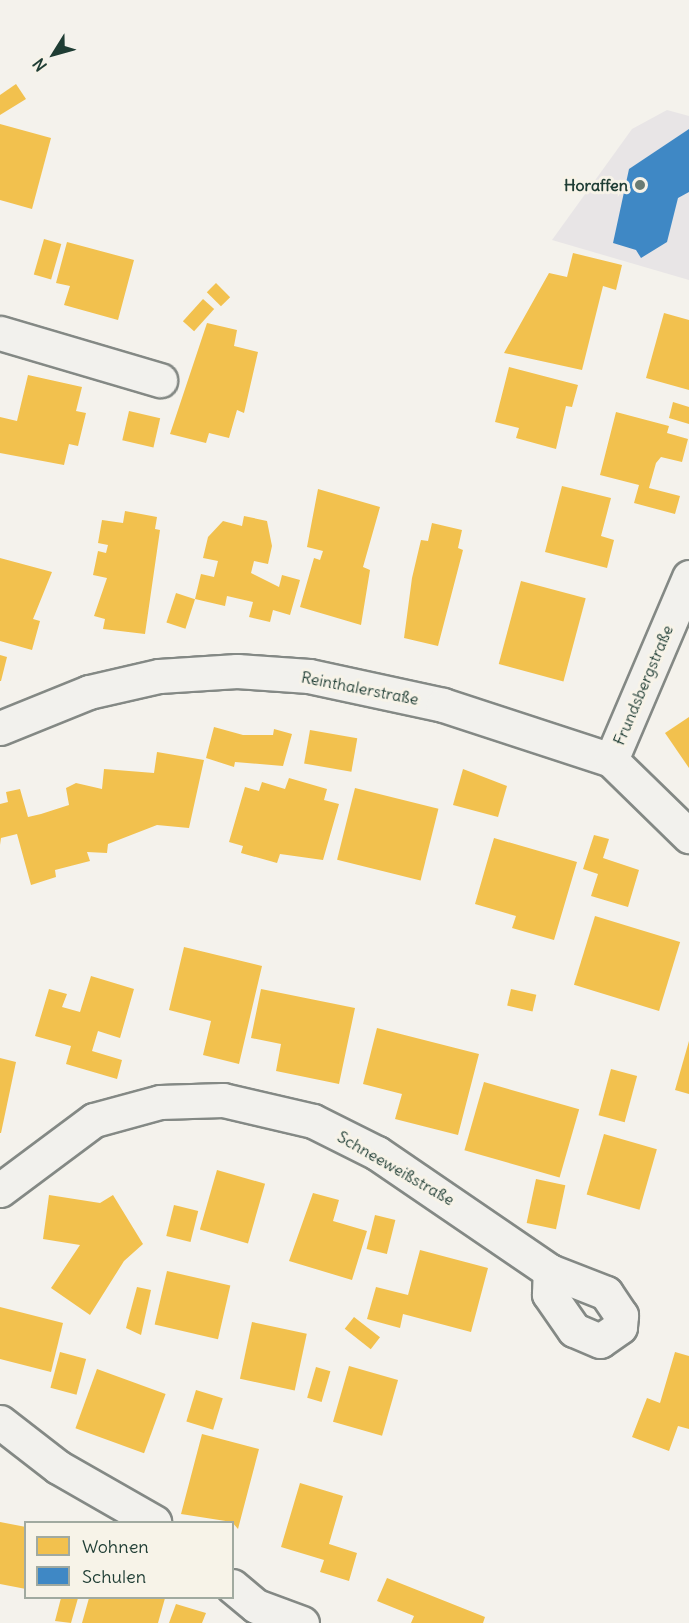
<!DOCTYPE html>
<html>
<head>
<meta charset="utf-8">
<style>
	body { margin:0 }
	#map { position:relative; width:689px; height:1623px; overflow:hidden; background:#f4f2ec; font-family:Delius,sans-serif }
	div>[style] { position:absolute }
	.built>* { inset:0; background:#e8e5e6 }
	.homes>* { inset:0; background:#f2c14e; transform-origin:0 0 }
	.schools>* { inset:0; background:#3f88c5 }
	.roads { filter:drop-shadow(2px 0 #848985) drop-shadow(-2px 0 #848985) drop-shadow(0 2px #848985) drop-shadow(0 -2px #848985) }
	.minor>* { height:33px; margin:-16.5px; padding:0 16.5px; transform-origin:16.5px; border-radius:16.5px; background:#f2f1ed }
	.dots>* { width:16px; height:16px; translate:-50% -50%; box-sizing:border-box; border:3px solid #f7f3e8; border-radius:50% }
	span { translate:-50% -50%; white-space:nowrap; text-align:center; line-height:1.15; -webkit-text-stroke:6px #f7f3e8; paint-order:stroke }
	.poi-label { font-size:16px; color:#1f3d34; font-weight:700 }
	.right { translate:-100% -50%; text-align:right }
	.street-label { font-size:16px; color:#1f3d34 }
	.legend { position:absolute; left:24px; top:1521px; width:210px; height:78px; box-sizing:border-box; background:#f7f3e8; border:2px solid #a1aaa0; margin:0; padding:8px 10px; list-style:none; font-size:18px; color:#1f3d34 }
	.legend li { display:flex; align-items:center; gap:12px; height:30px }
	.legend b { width:30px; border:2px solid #a1aaa0 }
	.north { position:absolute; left:24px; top:24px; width:60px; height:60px; -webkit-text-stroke:4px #f7f3e8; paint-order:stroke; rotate:233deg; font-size:16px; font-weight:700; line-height:24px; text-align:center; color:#1f3d34 }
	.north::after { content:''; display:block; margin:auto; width:21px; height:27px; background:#1f3d34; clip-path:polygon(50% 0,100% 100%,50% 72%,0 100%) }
</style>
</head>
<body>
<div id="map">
	<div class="built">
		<div style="clip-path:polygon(667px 110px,689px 116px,689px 280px,552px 240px,632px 129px)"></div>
	</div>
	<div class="homes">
		<div style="clip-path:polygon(16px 84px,26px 99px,0 115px,0 95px)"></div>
		<div style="clip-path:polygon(0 124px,51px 138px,32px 209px,0 200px)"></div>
		<div style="left:44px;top:239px;width:18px;height:37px;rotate:16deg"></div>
		<div style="clip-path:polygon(67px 242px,134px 260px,118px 320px,64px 305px,70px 286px,56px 283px)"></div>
		<div style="clip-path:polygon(573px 253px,622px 265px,616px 290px,603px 286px,582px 370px,504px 353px,549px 273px,567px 277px)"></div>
		<div style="left:216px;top:283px;width:20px;height:13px;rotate:45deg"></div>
		<div style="left:203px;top:299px;width:15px;height:30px;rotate:42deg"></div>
		<div style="clip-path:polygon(664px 313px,689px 320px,689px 390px,646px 378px)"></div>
		<div style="clip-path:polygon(207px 323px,237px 330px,234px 346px,258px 352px,244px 413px,237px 410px,229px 438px,209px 433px,206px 443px,170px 434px)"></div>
		<div style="clip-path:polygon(509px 367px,578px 385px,572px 407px,566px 406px,556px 449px,516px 438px,519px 428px,495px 422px)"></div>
		<div style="clip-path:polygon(28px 375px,82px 387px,76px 411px,86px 413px,78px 446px,69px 444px,64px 465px,0 453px,0 417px,17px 421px)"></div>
		<div style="clip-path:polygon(673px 402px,689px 407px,689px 424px,669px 418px)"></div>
		<div style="left:129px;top:411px;width:32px;height:30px;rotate:13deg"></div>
		<div style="clip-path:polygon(616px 412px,669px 426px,667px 433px,688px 439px,682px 462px,661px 457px,656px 463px,649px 488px,680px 496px,675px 514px,634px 503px,639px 485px,600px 475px)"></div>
		<div style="clip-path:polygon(562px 486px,611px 498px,601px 536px,614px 540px,607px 568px,545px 552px)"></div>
		<div style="clip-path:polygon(318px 489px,380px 507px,363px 567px,370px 570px,361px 625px,300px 607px,314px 558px,320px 560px,323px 551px,307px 547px)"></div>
		<div style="clip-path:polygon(125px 511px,157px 517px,155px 529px,160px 530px,145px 634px,103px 629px,105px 619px,94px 616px,107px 578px,93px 575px,98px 551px,106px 553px,108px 545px,98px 543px,102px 520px,123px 523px)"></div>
		<div style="clip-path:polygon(244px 516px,267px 521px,272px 546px,268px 564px,254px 561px,251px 573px,279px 587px,282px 575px,300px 580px,290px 615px,273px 610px,270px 622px,249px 617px,253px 602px,227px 596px,225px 606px,195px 599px,201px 574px,214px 577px,218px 561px,203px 558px,208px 537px,223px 521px,242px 526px)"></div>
		<div style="clip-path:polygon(432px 523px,462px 530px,458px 548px,463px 550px,438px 646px,404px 638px,412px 578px,421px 540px,428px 541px)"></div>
		<div style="clip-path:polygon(0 558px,52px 572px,33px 619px,40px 621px,32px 650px,0 641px)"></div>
		<div style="left:521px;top:581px;width:67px;height:86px;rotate:15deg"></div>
		<div style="left:176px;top:593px;width:20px;height:31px;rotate:18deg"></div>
		<div style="clip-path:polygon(0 655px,7px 657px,1px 681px,0 681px)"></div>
		<div style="clip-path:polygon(689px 717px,689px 768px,665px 733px)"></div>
		<div style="clip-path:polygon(214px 727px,243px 735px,273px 735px,274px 729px,292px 734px,283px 766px,235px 762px,234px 767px,206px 758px)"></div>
		<div style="left:310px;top:730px;width:48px;height:34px;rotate:10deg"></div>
		<div style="clip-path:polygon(157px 752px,204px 760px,189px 828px,157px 825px,108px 844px,107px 853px,87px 852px,90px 861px,55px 870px,56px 877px,31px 885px,17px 834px,1px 838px,0 845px,0 804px,8px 802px,6px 792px,20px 789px,28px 817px,41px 814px,69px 805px,66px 788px,76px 783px,102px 789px,104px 769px,154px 773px)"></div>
		<div style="clip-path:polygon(463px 769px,507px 786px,498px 817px,453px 805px)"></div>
		<div style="clip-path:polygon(289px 778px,327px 789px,324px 800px,339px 804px,323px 860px,280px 854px,277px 863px,241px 853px,243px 846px,229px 842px,245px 787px,259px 791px,262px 782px,285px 789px)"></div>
		<div style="left:355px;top:788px;width:86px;height:74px;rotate:14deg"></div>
		<div style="clip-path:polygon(594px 835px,609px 839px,603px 858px,639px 870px,628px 907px,591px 896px,598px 874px,583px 869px)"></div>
		<div style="clip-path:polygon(494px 838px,577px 862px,554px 940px,512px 928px,516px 916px,475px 904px)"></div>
		<div style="left:595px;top:916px;width:89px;height:72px;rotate:17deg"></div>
		<div style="clip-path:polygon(184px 947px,262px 966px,239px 1064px,203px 1055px,211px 1021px,169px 1010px)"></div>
		<div style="clip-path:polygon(91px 976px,134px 989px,120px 1038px,98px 1031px,92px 1051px,122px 1060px,117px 1079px,66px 1064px,71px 1046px,35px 1036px,49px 989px,67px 994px,62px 1007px,80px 1012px)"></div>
		<div style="clip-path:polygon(261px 989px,355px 1008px,339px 1084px,276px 1071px,281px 1044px,251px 1038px)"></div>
		<div style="left:511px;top:989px;width:26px;height:17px;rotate:13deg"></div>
		<div style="clip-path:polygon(377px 1028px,479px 1054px,458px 1135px,395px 1119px,402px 1094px,363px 1084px)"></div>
		<div style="clip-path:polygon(689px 1041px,689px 1094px,675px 1090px)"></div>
		<div style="clip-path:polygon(0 1058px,16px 1062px,1px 1133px,0 1133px)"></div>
		<div style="left:611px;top:1069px;width:27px;height:48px;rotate:15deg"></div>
		<div style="left:484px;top:1082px;width:99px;height:71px;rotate:16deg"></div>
		<div style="left:604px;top:1134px;width:55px;height:63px;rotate:16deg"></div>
		<div style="left:217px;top:1170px;width:50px;height:62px;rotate:16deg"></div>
		<div style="left:536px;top:1179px;width:30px;height:45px;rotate:12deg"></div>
		<div style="clip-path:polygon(313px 1193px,339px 1200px,333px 1221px,367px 1231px,352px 1280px,289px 1261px)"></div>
		<div style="clip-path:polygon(49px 1195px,100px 1203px,113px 1195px,143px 1244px,124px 1261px,90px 1315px,51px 1288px,80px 1245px,43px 1239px)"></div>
		<div style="left:174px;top:1205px;width:25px;height:32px;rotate:14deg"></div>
		<div style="left:375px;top:1215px;width:21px;height:35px;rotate:14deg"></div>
		<div style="clip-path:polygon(420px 1250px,488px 1268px,471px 1332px,403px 1314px,400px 1328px,367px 1319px,376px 1287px,408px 1295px)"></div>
		<div style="left:167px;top:1271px;width:65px;height:55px;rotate:13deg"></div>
		<div style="clip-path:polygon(137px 1287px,151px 1290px,141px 1335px,126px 1328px)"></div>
		<div style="clip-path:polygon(0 1307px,63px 1323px,51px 1372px,0 1359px)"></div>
		<div style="left:354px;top:1317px;width:33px;height:15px;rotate:38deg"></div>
		<div style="left:252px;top:1322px;width:56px;height:58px;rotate:12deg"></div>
		<div style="left:60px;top:1352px;width:27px;height:37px;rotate:15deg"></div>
		<div style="clip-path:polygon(675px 1352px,689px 1356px,689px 1429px,678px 1426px,669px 1451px,632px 1437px,647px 1398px,660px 1403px)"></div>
		<div style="left:349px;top:1366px;width:51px;height:58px;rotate:16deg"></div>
		<div style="left:316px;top:1367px;width:15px;height:32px;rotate:16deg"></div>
		<div style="left:97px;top:1369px;width:73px;height:63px;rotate:20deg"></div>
		<div style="left:196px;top:1390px;width:28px;height:33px;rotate:17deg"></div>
		<div style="clip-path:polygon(202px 1434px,259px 1449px,238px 1529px,232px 1522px,181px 1514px)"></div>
		<div style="clip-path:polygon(300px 1483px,343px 1496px,329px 1544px,357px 1553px,349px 1581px,320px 1572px,324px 1560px,281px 1547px)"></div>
		<div style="clip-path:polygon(0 1522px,26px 1527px,26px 1589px,0 1584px)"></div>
		<div style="clip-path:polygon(387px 1578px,485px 1617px,483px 1623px,411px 1623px,414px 1616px,377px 1601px)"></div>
		<div style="clip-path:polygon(61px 1598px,78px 1598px,71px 1623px,55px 1621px)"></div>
		<div style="clip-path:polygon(89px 1598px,165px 1598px,158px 1623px,82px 1623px)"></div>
		<div style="clip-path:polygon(176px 1604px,206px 1613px,202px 1623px,169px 1623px)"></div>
	</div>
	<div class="schools">
		<div style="clip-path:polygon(689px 129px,689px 192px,678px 198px,667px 242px,641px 258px,636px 250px,613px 243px,629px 169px)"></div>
	</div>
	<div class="roads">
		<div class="minor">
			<div style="left:0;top:333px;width:167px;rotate:16.4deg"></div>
			<div style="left:0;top:728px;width:96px;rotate:-22deg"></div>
			<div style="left:89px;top:692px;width:72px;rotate:-12.9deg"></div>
			<div style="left:159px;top:676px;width:78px;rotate:-3.7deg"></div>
			<div style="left:237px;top:671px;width:72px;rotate:4deg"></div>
			<div style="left:309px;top:676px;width:137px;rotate:12.2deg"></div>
			<div style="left:443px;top:705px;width:177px;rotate:18.1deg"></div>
			<div style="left:611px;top:760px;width:109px;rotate:44.3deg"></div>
			<div style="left:611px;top:760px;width:199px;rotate:-66.9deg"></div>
			<div style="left:0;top:1190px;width:117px;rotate:-36.7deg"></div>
			<div style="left:94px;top:1120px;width:68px;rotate:-15.3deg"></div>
			<div style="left:160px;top:1102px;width:63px;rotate:-1.8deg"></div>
			<div style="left:223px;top:1100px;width:92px;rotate:13.1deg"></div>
			<div style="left:313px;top:1121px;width:72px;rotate:26.6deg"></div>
			<div style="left:377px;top:1153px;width:209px;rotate:34.3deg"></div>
			<div style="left:550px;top:1271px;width:60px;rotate:21.4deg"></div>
			<div style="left:606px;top:1293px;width:27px;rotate:56deg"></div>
			<div style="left:621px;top:1315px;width:12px;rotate:95deg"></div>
			<div style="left:620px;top:1327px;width:24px;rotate:145deg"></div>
			<div style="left:600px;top:1341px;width:28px;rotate:-157deg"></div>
			<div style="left:574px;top:1330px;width:44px;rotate:-124.8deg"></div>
			<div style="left:549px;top:1294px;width:23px;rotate:-88deg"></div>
			<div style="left:0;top:1422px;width:73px;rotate:37.8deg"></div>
			<div style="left:58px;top:1467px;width:111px;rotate:29.8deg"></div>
			<div style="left:232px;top:1586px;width:31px;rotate:40deg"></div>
			<div style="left:256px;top:1606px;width:49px;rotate:20.3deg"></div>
		</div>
	</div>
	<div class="dots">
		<div style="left:640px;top:185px;background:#6a7c74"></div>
	</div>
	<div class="poi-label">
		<span class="right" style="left:628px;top:185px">Horaffen</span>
	</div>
	<div class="street-label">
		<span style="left:643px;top:685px;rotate:-67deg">Frundsbergstraße</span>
		<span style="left:360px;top:688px;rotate:11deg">Reinthalerstraße</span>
		<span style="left:396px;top:1168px;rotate:30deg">Schneeweißstraße</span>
	</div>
	<ul class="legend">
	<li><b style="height:16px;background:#f2c14e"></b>Wohnen</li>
	<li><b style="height:16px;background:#3f88c5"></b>Schulen</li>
	</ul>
	<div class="north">N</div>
</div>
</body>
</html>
